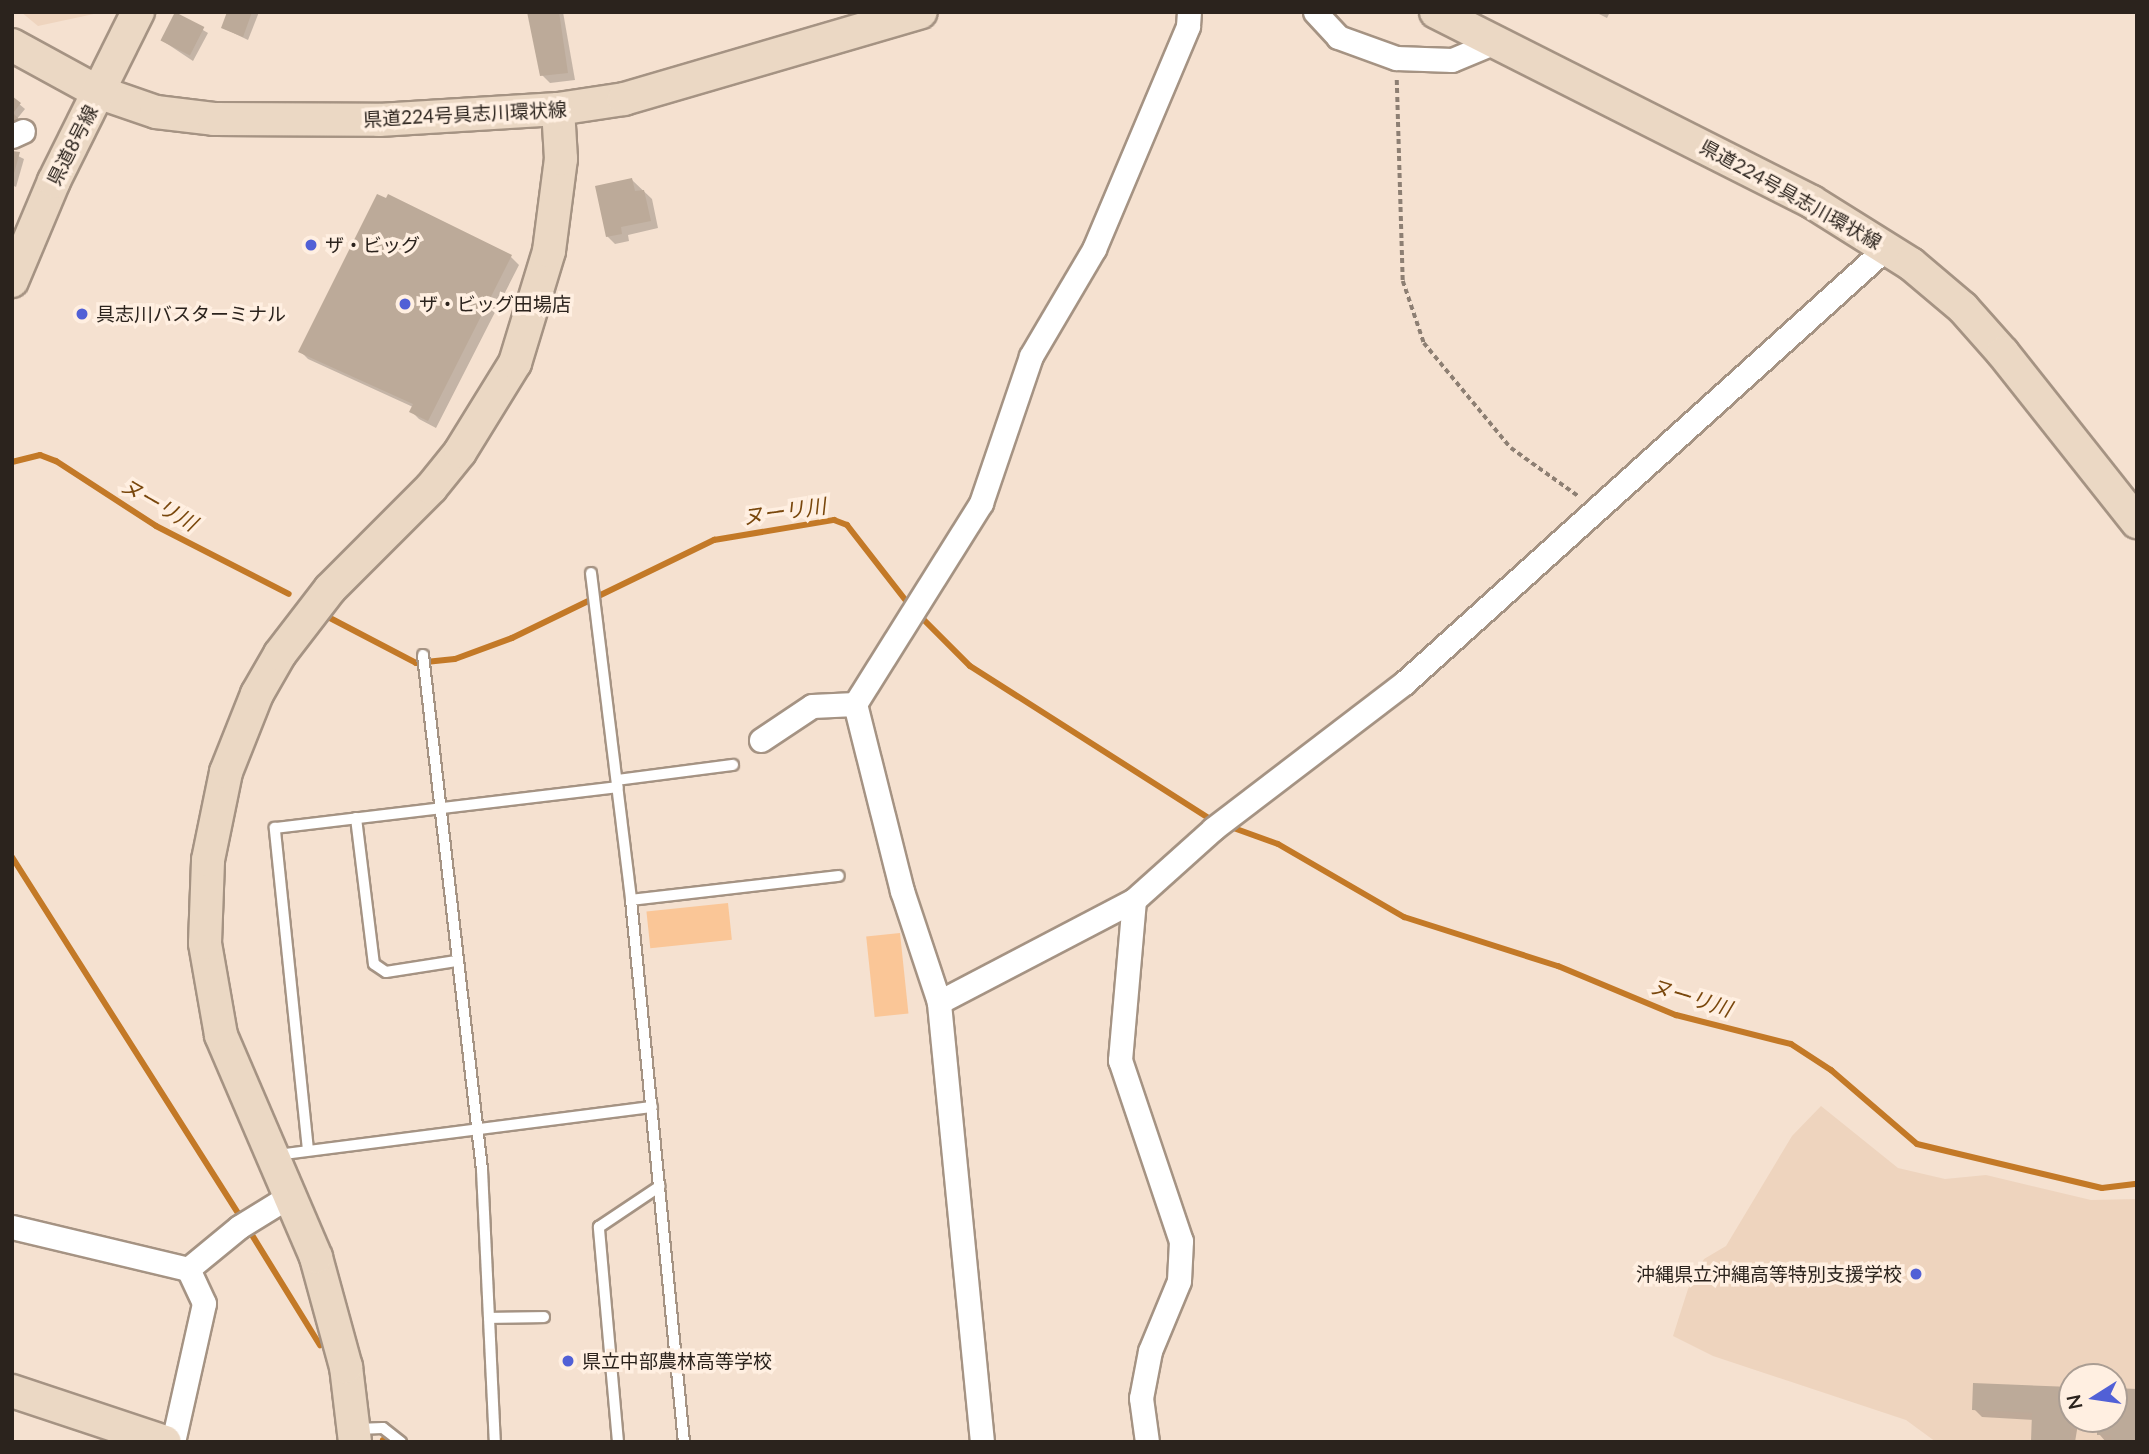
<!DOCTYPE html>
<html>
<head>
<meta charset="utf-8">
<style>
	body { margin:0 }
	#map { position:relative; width:2149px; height:1454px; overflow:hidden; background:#f5e1d0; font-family:Lato,"Noto Sans JP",sans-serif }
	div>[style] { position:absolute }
	.built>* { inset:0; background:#eed4be }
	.green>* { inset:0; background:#fac697; transform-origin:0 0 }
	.shadow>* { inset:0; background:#0003 }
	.stream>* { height:6px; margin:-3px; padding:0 3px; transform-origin:3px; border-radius:3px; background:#c37927 }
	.building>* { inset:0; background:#bcaa99; transform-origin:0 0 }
	.path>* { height:3.5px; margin-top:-1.75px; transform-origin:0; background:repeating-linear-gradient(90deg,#8d7f73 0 5px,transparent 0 8.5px) }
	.roads { filter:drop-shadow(2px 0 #a59383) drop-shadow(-2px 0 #a59383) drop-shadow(0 2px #a59383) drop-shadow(0 -2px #a59383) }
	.lane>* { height:10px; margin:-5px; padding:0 5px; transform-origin:5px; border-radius:5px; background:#fff }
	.street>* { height:23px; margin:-11.5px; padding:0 11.5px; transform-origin:11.5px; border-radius:11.5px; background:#fff }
	.secondary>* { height:32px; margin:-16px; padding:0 16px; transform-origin:16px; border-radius:16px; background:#ebd8c4 }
	.dots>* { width:19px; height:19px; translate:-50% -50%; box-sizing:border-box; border:4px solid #ffefe1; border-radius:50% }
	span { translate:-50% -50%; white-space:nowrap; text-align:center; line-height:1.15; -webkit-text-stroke:7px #ffefe1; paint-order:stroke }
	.street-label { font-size:19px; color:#2b231d }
	.poi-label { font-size:19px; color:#2b231d }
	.left { translate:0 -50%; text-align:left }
	.right { translate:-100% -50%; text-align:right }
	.water-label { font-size:21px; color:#79470c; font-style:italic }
	.frame { position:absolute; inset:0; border:14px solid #2b231d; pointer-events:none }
	.north { position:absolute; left:2058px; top:1363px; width:70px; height:70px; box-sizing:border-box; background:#ffefe1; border:2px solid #aa9d93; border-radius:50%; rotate:258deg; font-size:19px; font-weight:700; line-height:28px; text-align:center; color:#2b231d }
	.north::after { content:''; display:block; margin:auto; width:24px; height:32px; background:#5160d6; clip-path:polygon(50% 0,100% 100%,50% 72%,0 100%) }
</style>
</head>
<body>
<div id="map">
	<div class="built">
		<div style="clip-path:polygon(21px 12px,103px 12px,38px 26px)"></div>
		<div style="clip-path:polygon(evenodd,1821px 1106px,1898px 1168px,1945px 1179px,1986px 1175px,2091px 1200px,2137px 1199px,2137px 1442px,1936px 1442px,1906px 1420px,1713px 1356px,1673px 1336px,1688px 1289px,1704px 1259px,1726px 1246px,1792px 1136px,1821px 1106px,2072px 1377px,2114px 1377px,2114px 1419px,2072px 1419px,2072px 1377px)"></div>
	</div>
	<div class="green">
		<div style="left:728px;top:903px;width:37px;height:82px;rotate:84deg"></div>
		<div style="left:900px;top:933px;width:81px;height:34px;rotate:84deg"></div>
	</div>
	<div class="shadow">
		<div style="clip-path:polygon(228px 12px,259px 12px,248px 40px,223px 28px)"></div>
		<div style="clip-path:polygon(531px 12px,563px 12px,575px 80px,550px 83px,542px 75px)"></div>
		<div style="clip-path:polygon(1595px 12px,1610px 12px,1607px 18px)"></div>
		<div style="clip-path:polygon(176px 14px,208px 33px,193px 61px,163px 41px)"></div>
		<div style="clip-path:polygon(12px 98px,25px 109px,12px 125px)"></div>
		<div style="clip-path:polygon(12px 153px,24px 159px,16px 187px,12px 185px)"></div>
		<div style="clip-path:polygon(632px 180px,652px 199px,658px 228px,628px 235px,629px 241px,615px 244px,607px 236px)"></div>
		<div style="clip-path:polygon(511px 257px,519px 265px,436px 428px,419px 419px,411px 411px,413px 407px,308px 359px,300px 351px)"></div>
		<div style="clip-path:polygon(1975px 1385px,2072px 1388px,2072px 1419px,2114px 1419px,2114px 1390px,2137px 1442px,2106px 1442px,2099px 1434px,2099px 1425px,2078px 1424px,2075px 1442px,2036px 1442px,2034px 1420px,1982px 1417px,1974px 1409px)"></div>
	</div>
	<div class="stream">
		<div style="left:12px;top:462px;width:29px;rotate:-14deg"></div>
		<div style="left:40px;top:455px;width:17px;rotate:21deg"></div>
		<div style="left:56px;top:461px;width:119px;rotate:33deg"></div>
		<div style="left:156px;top:526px;width:149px;rotate:27.1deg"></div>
		<div style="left:917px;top:613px;width:75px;rotate:45deg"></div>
		<div style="left:970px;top:666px;width:287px;rotate:32.5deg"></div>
		<div style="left:330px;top:618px;width:97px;rotate:27.6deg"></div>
		<div style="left:416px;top:663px;width:39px;rotate:-6deg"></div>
		<div style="left:455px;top:659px;width:61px;rotate:-20.2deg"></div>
		<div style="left:512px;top:638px;width:225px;rotate:-25.9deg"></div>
		<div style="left:714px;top:540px;width:122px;rotate:-9.5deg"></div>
		<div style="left:834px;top:520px;width:14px;rotate:21deg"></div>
		<div style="left:847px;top:525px;width:103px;rotate:52.1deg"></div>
		<div style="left:1228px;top:826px;width:53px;rotate:19.8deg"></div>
		<div style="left:1278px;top:844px;width:146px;rotate:30.1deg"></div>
		<div style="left:1404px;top:917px;width:162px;rotate:17.7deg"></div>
		<div style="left:1558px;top:966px;width:128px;rotate:22.6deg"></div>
		<div style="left:1676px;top:1015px;width:119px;rotate:14.2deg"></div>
		<div style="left:1791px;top:1044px;width:48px;rotate:33deg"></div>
		<div style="left:1831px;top:1070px;width:113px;rotate:40.7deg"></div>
		<div style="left:1917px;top:1144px;width:190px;rotate:13.4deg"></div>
		<div style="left:2102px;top:1188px;width:35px;rotate:-7deg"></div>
		<div style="left:12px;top:857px;width:428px;rotate:57.6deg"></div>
		<div style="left:247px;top:1227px;width:139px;rotate:58.3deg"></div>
		<div style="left:383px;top:1440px;width:2px;rotate:63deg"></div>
	</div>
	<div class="building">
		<div style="left:175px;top:12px;width:33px;height:32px;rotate:27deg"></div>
		<div style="clip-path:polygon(227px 12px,252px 12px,243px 37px,221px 28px)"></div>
		<div style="clip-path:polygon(527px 12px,559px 12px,568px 73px,540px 76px)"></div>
		<div style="clip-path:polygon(12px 96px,21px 103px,13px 113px,20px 120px,12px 124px)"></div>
		<div style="clip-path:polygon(12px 151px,20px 152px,13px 177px,12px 177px)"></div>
		<div style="clip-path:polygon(632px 178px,635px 191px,644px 190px,651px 221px,621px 227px,622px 234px,606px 237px,595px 186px)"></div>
		<div style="clip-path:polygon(377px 194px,386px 198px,388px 194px,512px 255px,428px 421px,409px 412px,413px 404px,298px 352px)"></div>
		<div style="clip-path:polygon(1973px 1383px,2072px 1387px,2070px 1440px,2031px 1441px,2032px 1413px,1972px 1410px)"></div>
		<div style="clip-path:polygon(2114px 1388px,2137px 1389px,2137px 1442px,2111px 1442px,2111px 1435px,2097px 1435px,2097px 1419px,2114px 1419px)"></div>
	</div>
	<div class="path">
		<div style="left:1397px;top:80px;width:201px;rotate:88.3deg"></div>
		<div style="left:1403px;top:281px;width:65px;rotate:71.3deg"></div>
		<div style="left:1424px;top:343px;width:136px;rotate:50.4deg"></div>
		<div style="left:1511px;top:448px;width:82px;rotate:35.6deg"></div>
	</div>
	<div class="roads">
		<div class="lane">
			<div style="left:591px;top:573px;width:329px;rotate:83deg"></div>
			<div style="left:631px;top:900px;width:545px;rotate:84.42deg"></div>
			<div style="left:423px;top:655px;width:518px;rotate:83.46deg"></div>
			<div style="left:482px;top:1170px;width:272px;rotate:87.3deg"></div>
			<div style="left:617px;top:780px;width:117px;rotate:-7.4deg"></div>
			<div style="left:356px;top:818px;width:147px;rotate:83deg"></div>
			<div style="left:374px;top:964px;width:14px;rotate:34deg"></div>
			<div style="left:386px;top:972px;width:71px;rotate:-8.9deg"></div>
			<div style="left:631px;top:900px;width:209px;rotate:-6.6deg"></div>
			<div style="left:308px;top:1150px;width:324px;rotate:-95.9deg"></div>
			<div style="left:275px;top:828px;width:345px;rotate:-6.8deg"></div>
			<div style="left:277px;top:1155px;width:378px;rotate:-7.3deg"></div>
			<div style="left:489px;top:1318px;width:55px;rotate:-1deg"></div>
			<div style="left:357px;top:1429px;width:26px;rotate:-2deg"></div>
			<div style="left:383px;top:1428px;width:23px;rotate:38deg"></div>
			<div style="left:618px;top:1442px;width:216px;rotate:-95.1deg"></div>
			<div style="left:599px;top:1227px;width:73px;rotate:-33.9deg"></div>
		</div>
		<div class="street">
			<div style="left:1315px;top:12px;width:34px;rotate:47deg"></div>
			<div style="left:1338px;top:37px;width:62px;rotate:19.9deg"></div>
			<div style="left:1396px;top:58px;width:56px;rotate:2deg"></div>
			<div style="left:1452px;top:60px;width:47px;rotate:-22.7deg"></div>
			<div style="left:12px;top:136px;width:12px;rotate:-24deg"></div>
			<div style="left:761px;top:740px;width:61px;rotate:-33.7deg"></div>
			<div style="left:812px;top:706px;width:43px;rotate:-2.7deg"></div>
			<div style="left:1134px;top:900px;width:161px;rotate:95deg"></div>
			<div style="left:1120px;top:1060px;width:191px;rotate:71.4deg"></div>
			<div style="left:1181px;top:1241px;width:40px;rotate:92.9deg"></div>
			<div style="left:1179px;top:1281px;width:76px;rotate:112.5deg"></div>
			<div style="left:1150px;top:1351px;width:48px;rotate:100.8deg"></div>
			<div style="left:1141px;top:1398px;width:44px;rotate:82.2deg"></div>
			<div style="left:939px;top:1002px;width:220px;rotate:-27.6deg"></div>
			<div style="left:1134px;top:900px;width:106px;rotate:-41.9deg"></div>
			<div style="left:1213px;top:829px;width:240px;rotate:-37.4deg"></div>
			<div style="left:1404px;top:683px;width:651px;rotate:-42.07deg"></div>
			<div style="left:12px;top:1227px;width:181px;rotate:13.4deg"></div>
			<div style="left:188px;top:1269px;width:66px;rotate:-39.5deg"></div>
			<div style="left:239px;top:1227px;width:61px;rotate:-31.6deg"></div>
			<div style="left:173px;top:1442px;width:142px;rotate:-77.4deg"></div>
			<div style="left:204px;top:1303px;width:38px;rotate:-115deg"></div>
			<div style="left:982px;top:1442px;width:442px;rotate:-95.6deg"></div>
			<div style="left:939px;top:1002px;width:117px;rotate:-108.4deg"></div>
			<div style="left:902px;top:891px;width:193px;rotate:-104.1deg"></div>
			<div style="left:855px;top:704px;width:237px;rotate:-57.9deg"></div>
			<div style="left:981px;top:503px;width:155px;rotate:-71.2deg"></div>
			<div style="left:1031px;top:356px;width:124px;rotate:-59.5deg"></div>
			<div style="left:1094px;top:249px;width:242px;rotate:-67.1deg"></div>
			<div style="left:1188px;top:26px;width:14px;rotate:-86deg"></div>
		</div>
		<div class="secondary">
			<div style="left:1436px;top:12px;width:421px;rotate:26.8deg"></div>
			<div style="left:1812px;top:202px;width:117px;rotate:32.1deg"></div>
			<div style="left:1911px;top:264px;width:68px;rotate:40.2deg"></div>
			<div style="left:1963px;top:308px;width:60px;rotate:48.4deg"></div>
			<div style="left:2003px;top:353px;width:216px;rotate:51.6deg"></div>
			<div style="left:12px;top:45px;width:98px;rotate:28.7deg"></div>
			<div style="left:98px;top:92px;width:61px;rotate:19deg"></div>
			<div style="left:156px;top:112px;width:58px;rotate:6.9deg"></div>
			<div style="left:214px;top:119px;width:165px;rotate:0.3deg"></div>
			<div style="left:379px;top:120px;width:179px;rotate:-3.5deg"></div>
			<div style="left:558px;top:109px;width:67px;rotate:-8.6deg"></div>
			<div style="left:624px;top:99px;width:309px;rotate:-16.3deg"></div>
			<div style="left:12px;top:281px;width:108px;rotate:-67.2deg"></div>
			<div style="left:54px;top:181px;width:189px;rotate:-63.6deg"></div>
			<div style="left:12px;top:1391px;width:161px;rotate:18.4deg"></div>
			<div style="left:355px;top:1442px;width:76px;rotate:-96.8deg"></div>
			<div style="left:346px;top:1367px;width:114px;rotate:-105.3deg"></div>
			<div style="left:316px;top:1257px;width:241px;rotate:-113.2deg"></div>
			<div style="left:221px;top:1035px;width:93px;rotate:-99.9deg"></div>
			<div style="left:205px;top:943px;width:83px;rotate:-87.9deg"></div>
			<div style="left:208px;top:860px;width:90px;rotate:-78.4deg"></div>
			<div style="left:226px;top:772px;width:84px;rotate:-68.3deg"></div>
			<div style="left:257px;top:694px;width:46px;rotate:-60.1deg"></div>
			<div style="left:280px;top:654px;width:82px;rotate:-52.4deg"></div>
			<div style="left:330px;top:589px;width:143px;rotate:-45deg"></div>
			<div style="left:431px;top:488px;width:46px;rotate:-51.1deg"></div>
			<div style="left:460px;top:452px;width:105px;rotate:-58.3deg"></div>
			<div style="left:515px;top:363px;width:117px;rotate:-73.1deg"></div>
			<div style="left:549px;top:251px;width:93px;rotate:-82.6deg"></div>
			<div style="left:561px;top:159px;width:50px;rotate:-93.4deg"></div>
		</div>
	</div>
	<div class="dots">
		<div style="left:311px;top:245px;background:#5160d6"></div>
		<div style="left:405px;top:304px;background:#5160d6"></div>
		<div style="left:82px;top:314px;background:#5160d6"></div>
		<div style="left:1916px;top:1274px;background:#5160d6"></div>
		<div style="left:568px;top:1361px;background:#5160d6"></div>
	</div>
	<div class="street-label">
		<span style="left:465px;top:114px;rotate:-3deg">県道224号具志川環状線</span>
		<span style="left:72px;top:145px;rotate:-63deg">県道8号線</span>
		<span style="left:1791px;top:194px;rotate:29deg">県道224号具志川環状線</span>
	</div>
	<div class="poi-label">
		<span class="left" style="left:325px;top:245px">ザ・ビッグ</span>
		<span class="left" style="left:419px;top:304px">ザ・ビッグ田場店</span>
		<span class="left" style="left:96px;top:314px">具志川バスターミナル</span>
		<span class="right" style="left:1902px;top:1274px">沖縄県立沖縄高等特別支援学校</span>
		<span class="left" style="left:582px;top:1361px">県立中部農林高等学校</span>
	</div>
	<div class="water-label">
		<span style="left:159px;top:504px;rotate:30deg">ヌーリ川</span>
		<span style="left:784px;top:511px;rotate:-8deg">ヌーリ川</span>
		<span style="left:1691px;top:997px;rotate:17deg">ヌーリ川</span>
	</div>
	<div class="frame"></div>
	<div class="north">N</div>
</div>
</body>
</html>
